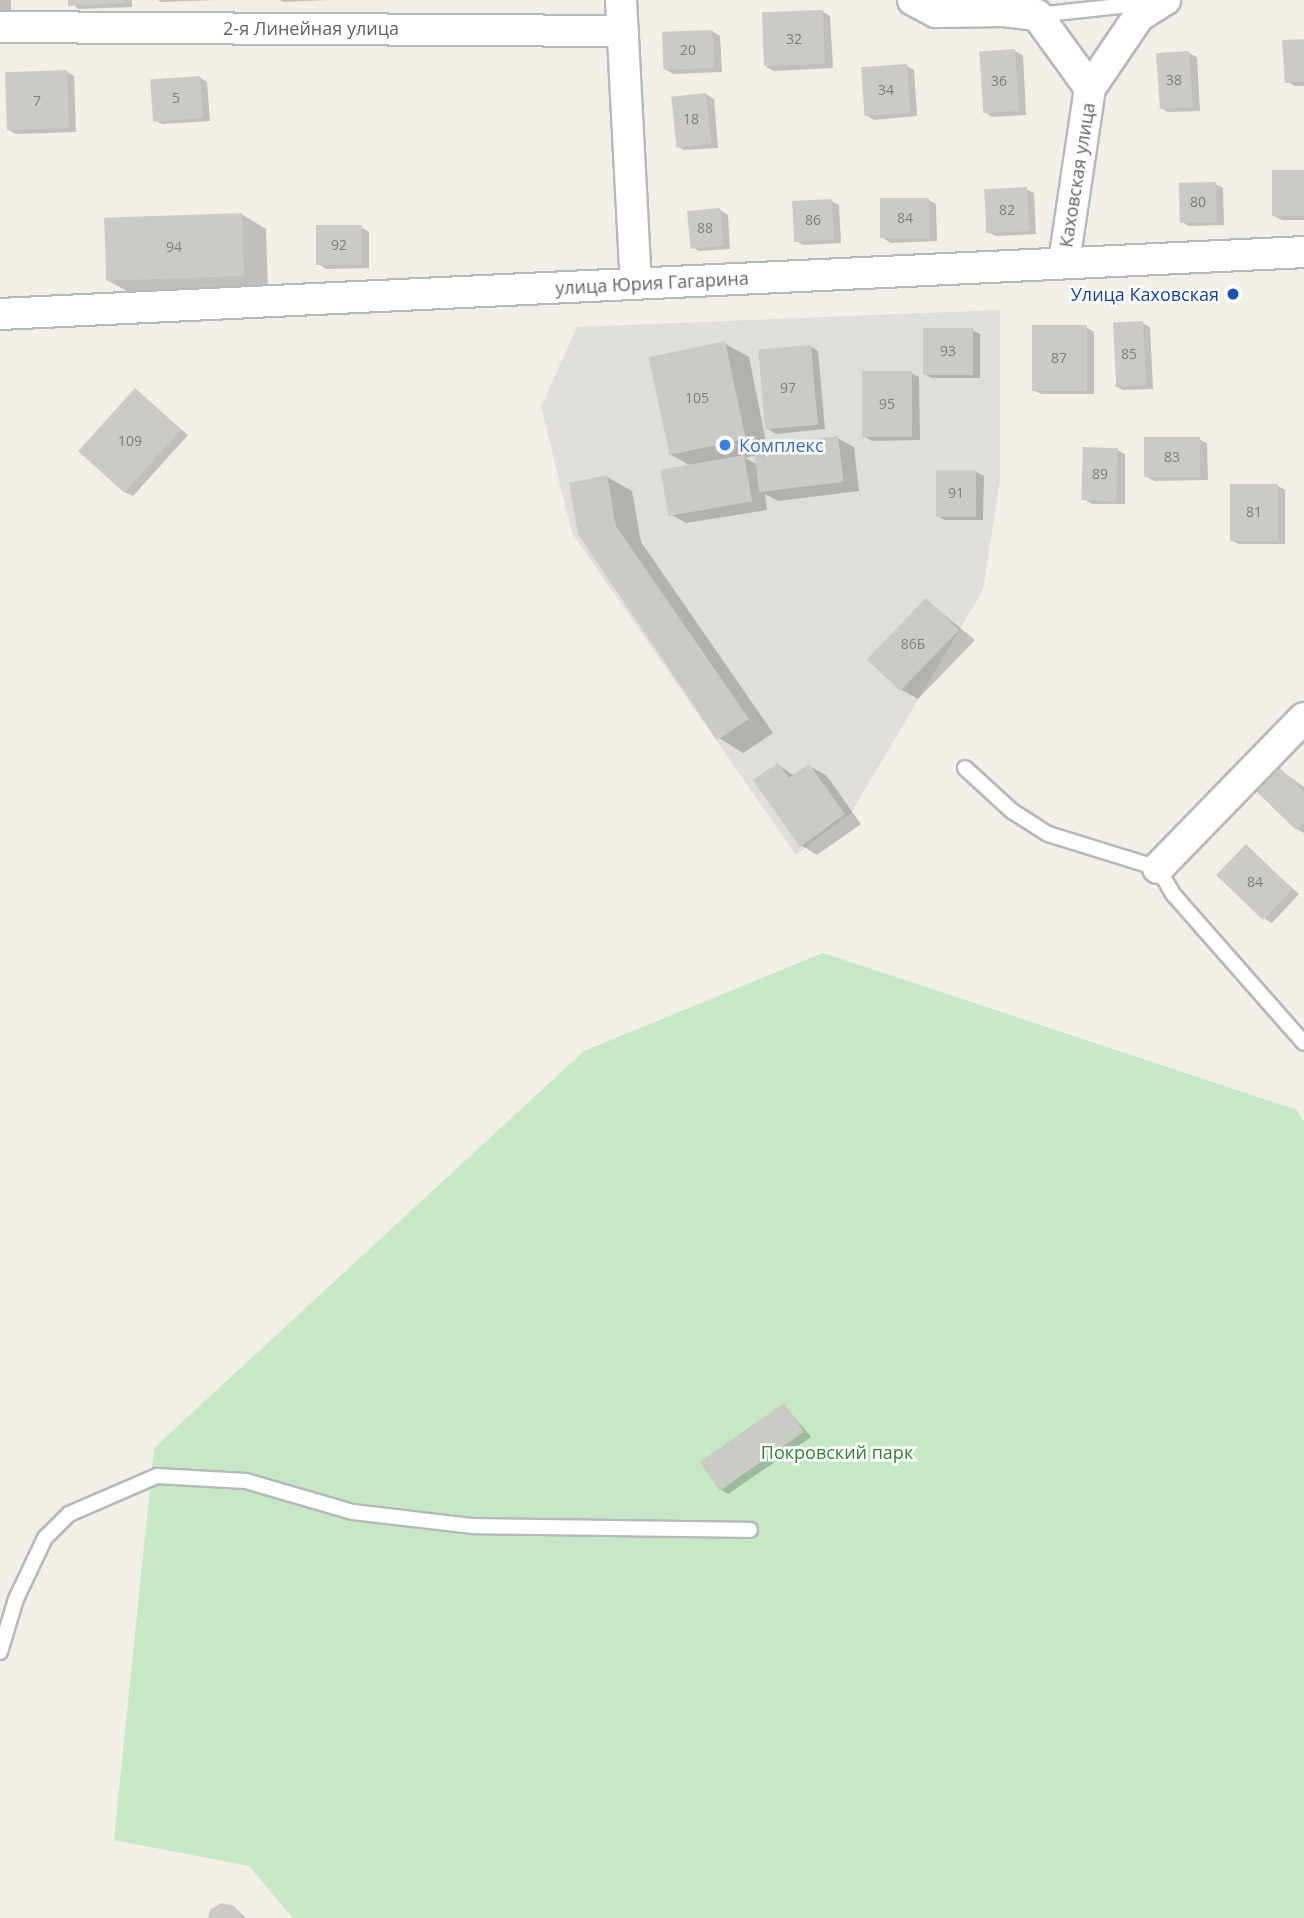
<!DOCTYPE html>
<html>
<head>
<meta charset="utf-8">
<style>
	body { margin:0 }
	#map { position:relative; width:1304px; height:1918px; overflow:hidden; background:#f1efe8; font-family:"Open Sans",sans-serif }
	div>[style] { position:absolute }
	.industrial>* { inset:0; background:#e0deda }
	.green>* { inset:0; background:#c5e8c5 }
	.shadow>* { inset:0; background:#0003; transform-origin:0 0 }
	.building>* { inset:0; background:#cccac5; transform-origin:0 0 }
	.roads { filter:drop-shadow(2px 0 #b5b8bc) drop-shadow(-2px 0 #b5b8bc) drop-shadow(0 2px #b5b8bc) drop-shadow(0 -2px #b5b8bc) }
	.lane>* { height:14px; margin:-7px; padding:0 7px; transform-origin:7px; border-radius:7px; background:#fff }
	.street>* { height:30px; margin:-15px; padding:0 15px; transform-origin:15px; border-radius:15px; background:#fff }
	.dots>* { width:19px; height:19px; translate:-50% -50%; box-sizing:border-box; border:4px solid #fff; border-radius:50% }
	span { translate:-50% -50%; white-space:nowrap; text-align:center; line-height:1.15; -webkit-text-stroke:5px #fff; paint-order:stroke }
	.number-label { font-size:14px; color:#7a7d7f }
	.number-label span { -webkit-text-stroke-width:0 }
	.street-label { font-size:18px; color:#5f6368 }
	.transit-label { font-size:18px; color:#164399 }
	.right { translate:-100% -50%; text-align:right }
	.shop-label { font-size:18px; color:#366cbe }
	.left { translate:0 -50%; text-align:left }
	.park-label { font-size:18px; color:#348238 }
</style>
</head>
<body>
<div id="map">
	<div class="industrial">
		<div style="clip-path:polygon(1000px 310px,1000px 480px,983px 590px,851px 813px,796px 855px,572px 533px,541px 407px,577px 327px)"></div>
	</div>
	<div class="green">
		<div style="clip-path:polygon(823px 953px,1297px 1110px,1304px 1122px,1304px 1918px,293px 1918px,249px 1866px,114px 1840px,154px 1448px,584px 1051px)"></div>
	</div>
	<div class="shadow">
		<div style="left:0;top:0;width:11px;height:12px"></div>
		<div style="clip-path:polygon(70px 0,132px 0,132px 7px,78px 9px)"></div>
		<div style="clip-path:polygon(158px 0,216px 0,161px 2px)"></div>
		<div style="clip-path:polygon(280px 0,328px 0,283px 2px)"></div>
		<div style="clip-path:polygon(822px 11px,830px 16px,833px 68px,774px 71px,766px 67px)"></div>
		<div style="clip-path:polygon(713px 32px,720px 36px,722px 72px,673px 74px,665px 69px)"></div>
		<div style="clip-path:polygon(1304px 40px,1304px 86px,1295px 86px,1287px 82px)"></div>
		<div style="clip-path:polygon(1015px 51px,1023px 55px,1026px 115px,992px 117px,985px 112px)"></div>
		<div style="clip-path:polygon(1189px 53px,1197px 57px,1200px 111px,1168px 112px,1161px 108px)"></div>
		<div style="clip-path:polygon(906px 66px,914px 70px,917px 116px,874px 120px,866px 115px)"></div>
		<div style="clip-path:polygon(67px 72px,74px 76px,76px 132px,16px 134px,9px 130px)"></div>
		<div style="clip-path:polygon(199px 77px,207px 82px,210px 121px,162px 124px,154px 120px)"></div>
		<div style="clip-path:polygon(706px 94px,714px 99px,718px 148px,684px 150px,676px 145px)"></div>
		<div style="clip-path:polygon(1304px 172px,1304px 220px,1282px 220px,1274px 216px)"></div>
		<div style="clip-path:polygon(1215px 184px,1223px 188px,1224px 225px,1189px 226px,1182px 222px)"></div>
		<div style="clip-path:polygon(1026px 189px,1034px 193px,1036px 234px,996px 236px,988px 232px)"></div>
		<div style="clip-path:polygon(928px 200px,936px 204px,937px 241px,891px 243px,883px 238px)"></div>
		<div style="clip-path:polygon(831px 201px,839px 205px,841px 243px,803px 245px,796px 241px)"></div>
		<div style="clip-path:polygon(720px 210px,728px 215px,730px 249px,699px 251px,691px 246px)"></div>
		<div style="clip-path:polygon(241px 214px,266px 229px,268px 289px,132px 294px,107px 280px)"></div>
		<div style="clip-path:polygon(361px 227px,369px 232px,369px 268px,326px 269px,319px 264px)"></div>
		<div style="clip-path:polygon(1142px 323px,1150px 327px,1153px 389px,1123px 390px,1115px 386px)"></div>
		<div style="clip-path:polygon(1086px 327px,1094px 332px,1094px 394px,1041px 394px,1033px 390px)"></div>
		<div style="clip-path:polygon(972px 330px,980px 334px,980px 378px,932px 378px,924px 374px)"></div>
		<div style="clip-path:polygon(evenodd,724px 343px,749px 357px,767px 447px,837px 438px,854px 447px,859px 491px,778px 501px,765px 494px,767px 510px,686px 523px,670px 514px,691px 466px,670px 454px,724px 343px,757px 455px,758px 465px,745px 458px,757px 455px)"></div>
		<div style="clip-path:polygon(810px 346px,818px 351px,825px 429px,776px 434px,768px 429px)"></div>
		<div style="clip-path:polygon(911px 373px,919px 377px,920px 440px,872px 441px,864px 436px)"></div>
		<div style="clip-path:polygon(135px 390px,188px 435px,133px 496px,125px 492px)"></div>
		<div style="clip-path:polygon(1199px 439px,1207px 443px,1208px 480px,1154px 481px,1147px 477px)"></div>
		<div style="clip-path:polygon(1117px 450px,1125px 454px,1125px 504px,1092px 504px,1084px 499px)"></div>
		<div style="clip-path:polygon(976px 472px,984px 476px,983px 520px,945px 520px,937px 516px)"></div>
		<div style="clip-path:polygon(607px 477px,632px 491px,641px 542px,773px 733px,743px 753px,719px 738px,580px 533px)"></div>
		<div style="clip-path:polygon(1278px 486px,1285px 490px,1285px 544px,1239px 544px,1231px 540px)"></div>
		<div style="clip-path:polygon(926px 600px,975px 640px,918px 699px,902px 690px)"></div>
		<div style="clip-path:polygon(778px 765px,795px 776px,809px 766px,826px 775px,861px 824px,817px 855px,801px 845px)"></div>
		<div style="clip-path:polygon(1279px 769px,1304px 787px,1304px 833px,1297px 829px)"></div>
		<div style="clip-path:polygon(1246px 847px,1299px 894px,1272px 923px,1265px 919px)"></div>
		<div style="clip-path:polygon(784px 1405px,811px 1437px,728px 1494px,721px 1489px)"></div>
		<div style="clip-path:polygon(234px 1907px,246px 1918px,210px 1918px)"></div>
	</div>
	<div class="building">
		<div style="clip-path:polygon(68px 0,125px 0,125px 3px,68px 6px)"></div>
		<div style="left:823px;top:10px;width:54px;height:61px;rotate:88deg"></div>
		<div style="left:713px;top:30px;width:38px;height:51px;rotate:88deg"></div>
		<div style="clip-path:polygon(1304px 39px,1304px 81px,1285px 83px,1282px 40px)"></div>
		<div style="left:1015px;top:49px;width:62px;height:36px;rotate:86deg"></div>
		<div style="left:1189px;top:51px;width:56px;height:33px;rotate:86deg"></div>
		<div style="left:907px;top:64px;width:49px;height:46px;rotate:86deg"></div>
		<div style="left:67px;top:70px;width:58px;height:62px;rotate:88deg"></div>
		<div style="left:200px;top:76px;width:42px;height:50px;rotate:86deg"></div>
		<div style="left:706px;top:93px;width:51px;height:35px;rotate:84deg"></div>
		<div style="left:1304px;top:170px;width:46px;height:32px;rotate:90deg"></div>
		<div style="left:1216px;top:182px;width:40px;height:37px;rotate:89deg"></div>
		<div style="left:1027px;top:187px;width:44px;height:43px;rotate:87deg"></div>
		<div style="left:929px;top:198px;width:40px;height:49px;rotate:90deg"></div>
		<div style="left:832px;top:199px;width:41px;height:40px;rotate:87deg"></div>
		<div style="left:720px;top:208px;width:38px;height:33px;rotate:85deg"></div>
		<div style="left:242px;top:213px;width:63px;height:138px;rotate:88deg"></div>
		<div style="left:362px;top:225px;width:40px;height:46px;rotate:90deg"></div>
		<div style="left:1143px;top:321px;width:64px;height:30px;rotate:87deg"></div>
		<div style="left:1032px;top:325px;width:55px;height:66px"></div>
		<div style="left:923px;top:328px;width:50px;height:47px"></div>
		<div style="left:725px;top:341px;width:100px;height:78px;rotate:78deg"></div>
		<div style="left:811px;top:345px;width:80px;height:53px;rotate:85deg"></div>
		<div style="left:912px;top:371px;width:66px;height:50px;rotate:90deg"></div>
		<div style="left:135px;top:388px;width:62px;height:85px;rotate:42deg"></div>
		<div style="left:838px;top:436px;width:46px;height:85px;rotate:83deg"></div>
		<div style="left:1200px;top:437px;width:40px;height:56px;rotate:90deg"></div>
		<div style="left:1083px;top:447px;width:35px;height:53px;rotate:2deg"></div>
		<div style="left:744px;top:455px;width:47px;height:85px;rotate:80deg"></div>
		<div style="left:936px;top:470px;width:40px;height:47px"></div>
		<div style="clip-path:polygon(607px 475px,616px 526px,749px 719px,717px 740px,578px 534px,569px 483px)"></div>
		<div style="left:1230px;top:484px;width:48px;height:57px"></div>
		<div style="left:926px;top:598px;width:46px;height:85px;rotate:44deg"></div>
		<div style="clip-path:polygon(778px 763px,789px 778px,809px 764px,845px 814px,800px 847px,753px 780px)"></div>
		<div style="clip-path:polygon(1279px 767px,1304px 792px,1304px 822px,1296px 830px,1256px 791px)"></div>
		<div style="left:1246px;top:844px;width:65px;height:43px;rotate:44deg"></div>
		<div style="left:784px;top:1403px;width:35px;height:103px;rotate:55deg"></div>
		<div style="clip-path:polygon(221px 1903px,234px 1906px,242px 1918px,208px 1918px,210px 1910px)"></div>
	</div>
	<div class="roads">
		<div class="lane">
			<div style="left:1037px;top:15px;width:111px;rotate:-6.2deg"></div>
			<div style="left:965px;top:768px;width:64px;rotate:42.5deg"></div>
			<div style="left:1012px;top:811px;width:43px;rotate:32.6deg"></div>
			<div style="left:1048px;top:834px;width:115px;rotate:17.2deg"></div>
			<div style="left:1158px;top:868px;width:30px;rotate:60deg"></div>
			<div style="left:1173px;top:894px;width:198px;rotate:48.7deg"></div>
			<div style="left:0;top:1652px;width:55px;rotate:-73.2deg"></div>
			<div style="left:16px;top:1599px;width:68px;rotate:-64.6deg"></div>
			<div style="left:45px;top:1538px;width:34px;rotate:-45deg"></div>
			<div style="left:69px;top:1514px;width:96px;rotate:-23.4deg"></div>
			<div style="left:157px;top:1476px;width:89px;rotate:3.2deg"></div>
			<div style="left:246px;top:1481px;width:111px;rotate:16.2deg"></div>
			<div style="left:353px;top:1512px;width:121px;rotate:6.7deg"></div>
			<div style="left:473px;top:1526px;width:277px;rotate:0.8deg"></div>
		</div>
		<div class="street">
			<div style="left:621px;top:0;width:283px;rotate:87deg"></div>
			<div style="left:913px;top:0;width:26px;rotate:28deg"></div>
			<div style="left:936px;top:12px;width:68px;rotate:-0.8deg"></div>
			<div style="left:1004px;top:11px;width:33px;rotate:7deg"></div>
			<div style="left:1037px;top:15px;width:90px;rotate:54deg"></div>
			<div style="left:1090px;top:88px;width:177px;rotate:98.5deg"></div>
			<div style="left:0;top:27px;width:623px;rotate:0.37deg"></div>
			<div style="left:1090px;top:88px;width:87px;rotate:-55.8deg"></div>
			<div style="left:1139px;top:16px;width:31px;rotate:-32deg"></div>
			<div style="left:0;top:314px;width:1305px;rotate:-2.72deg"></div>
			<div style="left:1158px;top:868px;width:209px;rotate:-45.8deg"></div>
		</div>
	</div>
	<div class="dots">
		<div style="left:1233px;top:294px;background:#1a4fb4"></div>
		<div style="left:725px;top:445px;background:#3f7fe0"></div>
	</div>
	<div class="number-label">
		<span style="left:794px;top:39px">32</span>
		<span style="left:688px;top:50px">20</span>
		<span style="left:1174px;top:80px">38</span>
		<span style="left:999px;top:81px">36</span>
		<span style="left:886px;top:90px">34</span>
		<span style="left:176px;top:98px">5</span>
		<span style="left:37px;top:101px">7</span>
		<span style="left:691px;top:119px">18</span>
		<span style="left:1198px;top:202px">80</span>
		<span style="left:1007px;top:210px">82</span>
		<span style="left:905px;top:218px">84</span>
		<span style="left:813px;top:220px">86</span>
		<span style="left:705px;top:228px">88</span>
		<span style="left:339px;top:245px">92</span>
		<span style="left:174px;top:247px">94</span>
		<span style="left:948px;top:351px">93</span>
		<span style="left:1129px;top:354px">85</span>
		<span style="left:1059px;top:358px">87</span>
		<span style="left:788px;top:388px">97</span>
		<span style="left:697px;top:398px">105</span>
		<span style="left:887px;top:404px">95</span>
		<span style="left:130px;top:441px">109</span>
		<span style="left:1172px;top:457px">83</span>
		<span style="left:1100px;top:474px">89</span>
		<span style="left:956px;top:493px">91</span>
		<span style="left:1254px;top:512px">81</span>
		<span style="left:913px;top:644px">86Б</span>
		<span style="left:1255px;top:882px">84</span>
	</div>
	<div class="street-label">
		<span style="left:311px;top:28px">2-я Линейная улица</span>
		<span style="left:1077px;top:175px;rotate:-81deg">Каховская улица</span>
		<span style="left:652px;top:283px;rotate:-3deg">улица Юрия Гагарина</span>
	</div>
	<div class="transit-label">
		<span class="right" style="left:1219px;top:294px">Улица Каховская</span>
	</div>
	<div class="shop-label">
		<span class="left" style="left:739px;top:445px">Комплекс</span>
	</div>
	<div class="park-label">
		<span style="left:837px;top:1452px">Покровский парк</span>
	</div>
</div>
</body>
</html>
